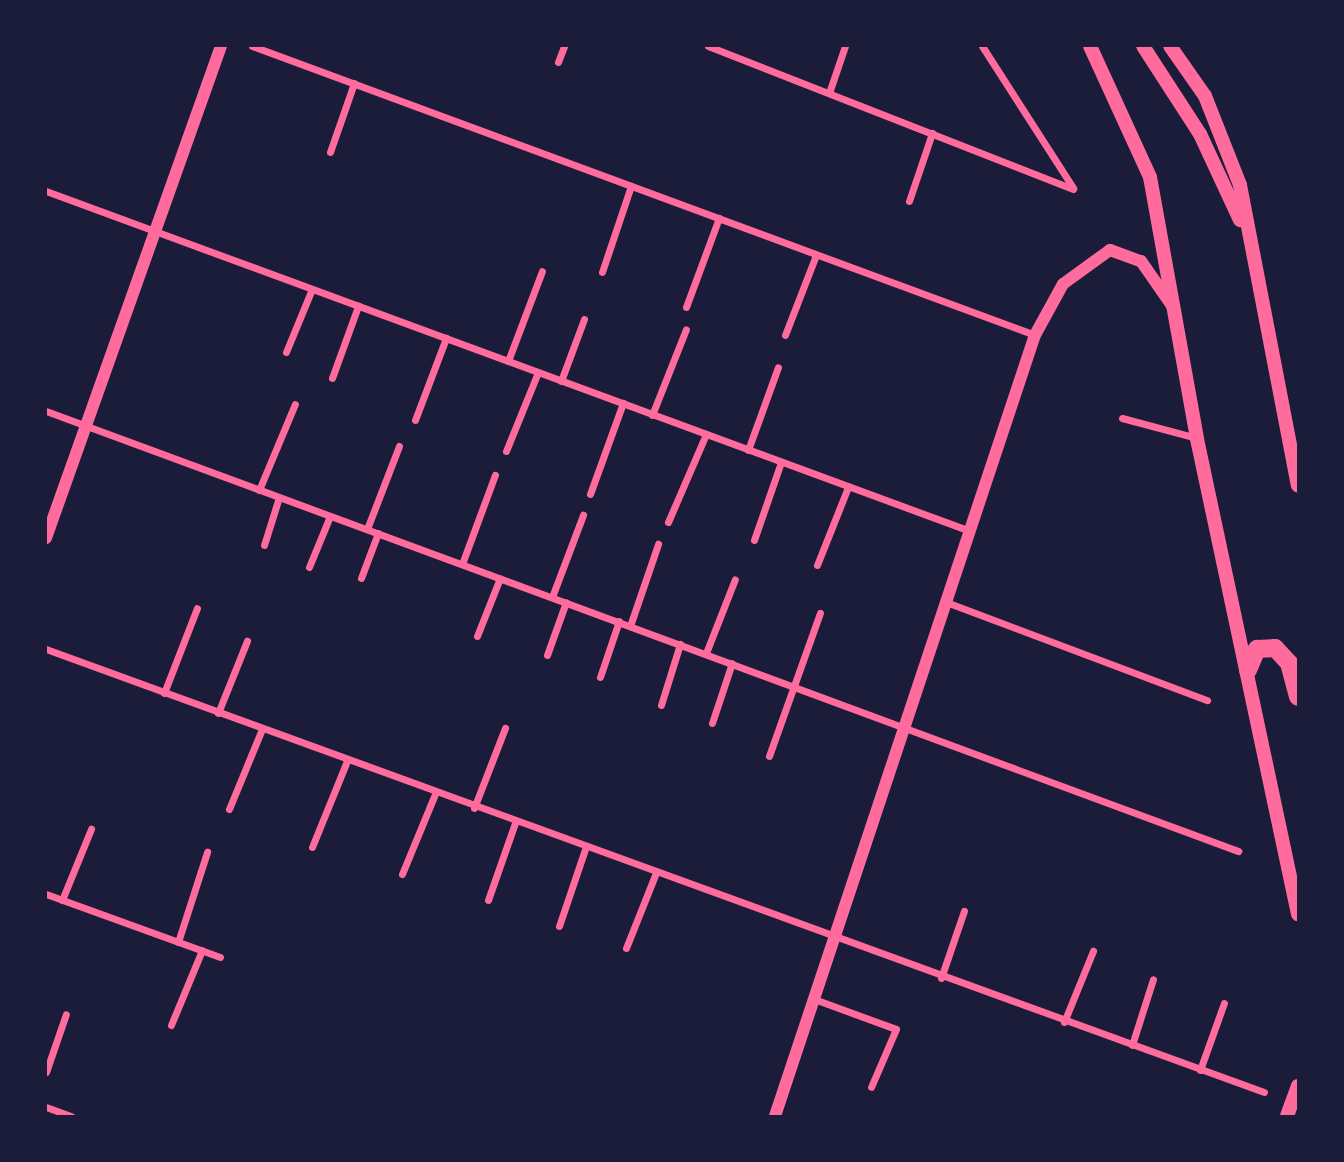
<!DOCTYPE html>
<html>
<head>
<meta charset="utf-8">
<style>
	body { margin:0 }
	#map { position:relative; width:1344px; height:1162px; overflow:hidden; background:#1b1b3a; font-family:"DejaVu Sans",sans-serif }
	div>[style] { position:absolute }
	.minor>* { height:7px; margin:-3.5px; padding:0 3.5px; transform-origin:3.5px; border-radius:3.5px; background:#ff6b9d }
	.tertiary>* { height:12px; margin:-6px; padding:0 6px; transform-origin:6px; border-radius:6px; background:#ff6b9d }
	.secondary>* { height:14px; margin:-7px; padding:0 7px; transform-origin:7px; border-radius:7px; background:#ff6b9d }
	.primary>* { height:18px; margin:-9px; padding:0 9px; transform-origin:9px; border-radius:9px; background:#ff6b9d }
	span { translate:-50% -50%; white-space:nowrap; text-align:center; line-height:1.15; -webkit-text-stroke:7px #1b1b3a; paint-order:stroke }
	.frame { position:absolute; inset:0; border:47px solid #1b1b3a; pointer-events:none }
</style>
</head>
<body>
<div id="map">
	<div class="minor">
		<div style="left:252px;top:46px;width:835px;rotate:20.26deg"></div>
		<div style="left:708px;top:46px;width:392px;rotate:21.4deg"></div>
		<div style="left:982px;top:46px;width:169px;rotate:57.3deg"></div>
		<div style="left:558px;top:62px;width:17px;rotate:-69deg"></div>
		<div style="left:829px;top:93px;width:50px;rotate:-71.2deg"></div>
		<div style="left:330px;top:152px;width:73px;rotate:-70.8deg"></div>
		<div style="left:46px;top:191px;width:985px;rotate:20.2deg"></div>
		<div style="left:909px;top:201px;width:72px;rotate:-71.3deg"></div>
		<div style="left:602px;top:272px;width:91px;rotate:-71.4deg"></div>
		<div style="left:686px;top:307px;width:95px;rotate:-69.7deg"></div>
		<div style="left:785px;top:335px;width:86px;rotate:-68.8deg"></div>
		<div style="left:286px;top:352px;width:68px;rotate:-67.6deg"></div>
		<div style="left:508px;top:361px;width:96px;rotate:-69.3deg"></div>
		<div style="left:332px;top:378px;width:77px;rotate:-70.1deg"></div>
		<div style="left:561px;top:381px;width:66px;rotate:-69.6deg"></div>
		<div style="left:46px;top:411px;width:1271px;rotate:20.26deg"></div>
		<div style="left:652px;top:415px;width:92px;rotate:-68.4deg"></div>
		<div style="left:1122px;top:418px;width:78px;rotate:14.9deg"></div>
		<div style="left:415px;top:420px;width:88px;rotate:-69.3deg"></div>
		<div style="left:748px;top:450px;width:88px;rotate:-70.1deg"></div>
		<div style="left:506px;top:451px;width:85px;rotate:-67.9deg"></div>
		<div style="left:259px;top:490px;width:93px;rotate:-67.3deg"></div>
		<div style="left:590px;top:494px;width:97px;rotate:-70.1deg"></div>
		<div style="left:668px;top:522px;width:96px;rotate:-66.6deg"></div>
		<div style="left:367px;top:529px;width:89px;rotate:-68.9deg"></div>
		<div style="left:754px;top:540px;width:83px;rotate:-70.9deg"></div>
		<div style="left:264px;top:545px;width:50px;rotate:-72.6deg"></div>
		<div style="left:462px;top:564px;width:95px;rotate:-69.7deg"></div>
		<div style="left:817px;top:565px;width:84px;rotate:-68.3deg"></div>
		<div style="left:309px;top:567px;width:55px;rotate:-67.6deg"></div>
		<div style="left:361px;top:578px;width:48px;rotate:-69.3deg"></div>
		<div style="left:552px;top:597px;width:88px;rotate:-69.3deg"></div>
		<div style="left:946px;top:602px;width:279px;rotate:20.6deg"></div>
		<div style="left:630px;top:626px;width:87px;rotate:-71.1deg"></div>
		<div style="left:477px;top:636px;width:62px;rotate:-68.4deg"></div>
		<div style="left:46px;top:649px;width:1296px;rotate:19.99deg"></div>
		<div style="left:706px;top:653px;width:79px;rotate:-68.6deg"></div>
		<div style="left:547px;top:655px;width:56px;rotate:-70.3deg"></div>
		<div style="left:600px;top:677px;width:59px;rotate:-71.3deg"></div>
		<div style="left:164px;top:693px;width:91px;rotate:-68.8deg"></div>
		<div style="left:661px;top:705px;width:64px;rotate:-72.7deg"></div>
		<div style="left:218px;top:713px;width:78px;rotate:-68.1deg"></div>
		<div style="left:712px;top:723px;width:63px;rotate:-71.6deg"></div>
		<div style="left:769px;top:756px;width:152px;rotate:-70.4deg"></div>
		<div style="left:474px;top:808px;width:86px;rotate:-68.8deg"></div>
		<div style="left:229px;top:809px;width:87px;rotate:-67.6deg"></div>
		<div style="left:312px;top:847px;width:93px;rotate:-67.9deg"></div>
		<div style="left:402px;top:874px;width:87px;rotate:-67.6deg"></div>
		<div style="left:46px;top:894px;width:185px;rotate:19.9deg"></div>
		<div style="left:62px;top:900px;width:77px;rotate:-67.8deg"></div>
		<div style="left:488px;top:900px;width:82px;rotate:-70.7deg"></div>
		<div style="left:559px;top:926px;width:81px;rotate:-71.3deg"></div>
		<div style="left:178px;top:942px;width:95px;rotate:-72.1deg"></div>
		<div style="left:626px;top:948px;width:79px;rotate:-68.3deg"></div>
		<div style="left:941px;top:978px;width:71px;rotate:-71.1deg"></div>
		<div style="left:814px;top:999px;width:87px;rotate:20.1deg"></div>
		<div style="left:896px;top:1029px;width:63px;rotate:113.3deg"></div>
		<div style="left:1064px;top:1022px;width:77px;rotate:-67.8deg"></div>
		<div style="left:171px;top:1025px;width:81px;rotate:-67.5deg"></div>
		<div style="left:1132px;top:1045px;width:69px;rotate:-72.3deg"></div>
		<div style="left:1200px;top:1070px;width:71px;rotate:-70.3deg"></div>
		<div style="left:46px;top:1072px;width:61px;rotate:-71deg"></div>
		<div style="left:46px;top:1107px;width:27px;rotate:20deg"></div>
	</div>
	<div class="tertiary">
		<div style="left:46px;top:538px;width:522px;rotate:-70.42deg"></div>
		<div style="left:775px;top:1116px;width:823px;rotate:-71.59deg"></div>
		<div style="left:1035px;top:335px;width:58px;rotate:-61.2deg"></div>
		<div style="left:1063px;top:284px;width:58px;rotate:-35.9deg"></div>
		<div style="left:1110px;top:250px;width:33px;rotate:20deg"></div>
		<div style="left:1141px;top:261px;width:56px;rotate:55.2deg"></div>
	</div>
	<div class="secondary">
		<div style="left:1090px;top:46px;width:144px;rotate:65.4deg"></div>
		<div style="left:1150px;top:177px;width:266px;rotate:79.8deg"></div>
		<div style="left:1197px;top:439px;width:486px;rotate:78deg"></div>
		<div style="left:1143px;top:46px;width:105px;rotate:57.1deg"></div>
		<div style="left:1200px;top:134px;width:95px;rotate:65.1deg"></div>
		<div style="left:1170px;top:46px;width:61px;rotate:55deg"></div>
		<div style="left:1205px;top:96px;width:96px;rotate:68.5deg"></div>
		<div style="left:1240px;top:185px;width:306px;rotate:79.1deg"></div>
		<div style="left:1287px;top:1116px;width:32px;rotate:-70deg"></div>
	</div>
	<div class="primary">
		<div style="left:1248px;top:670px;width:23px;rotate:-67deg"></div>
		<div style="left:1257px;top:649px;width:18px;rotate:-3deg"></div>
		<div style="left:1275px;top:648px;width:21px;rotate:47deg"></div>
		<div style="left:1289px;top:663px;width:35px;rotate:75deg"></div>
	</div>
	<div class="frame"></div>
</div>
</body>
</html>
